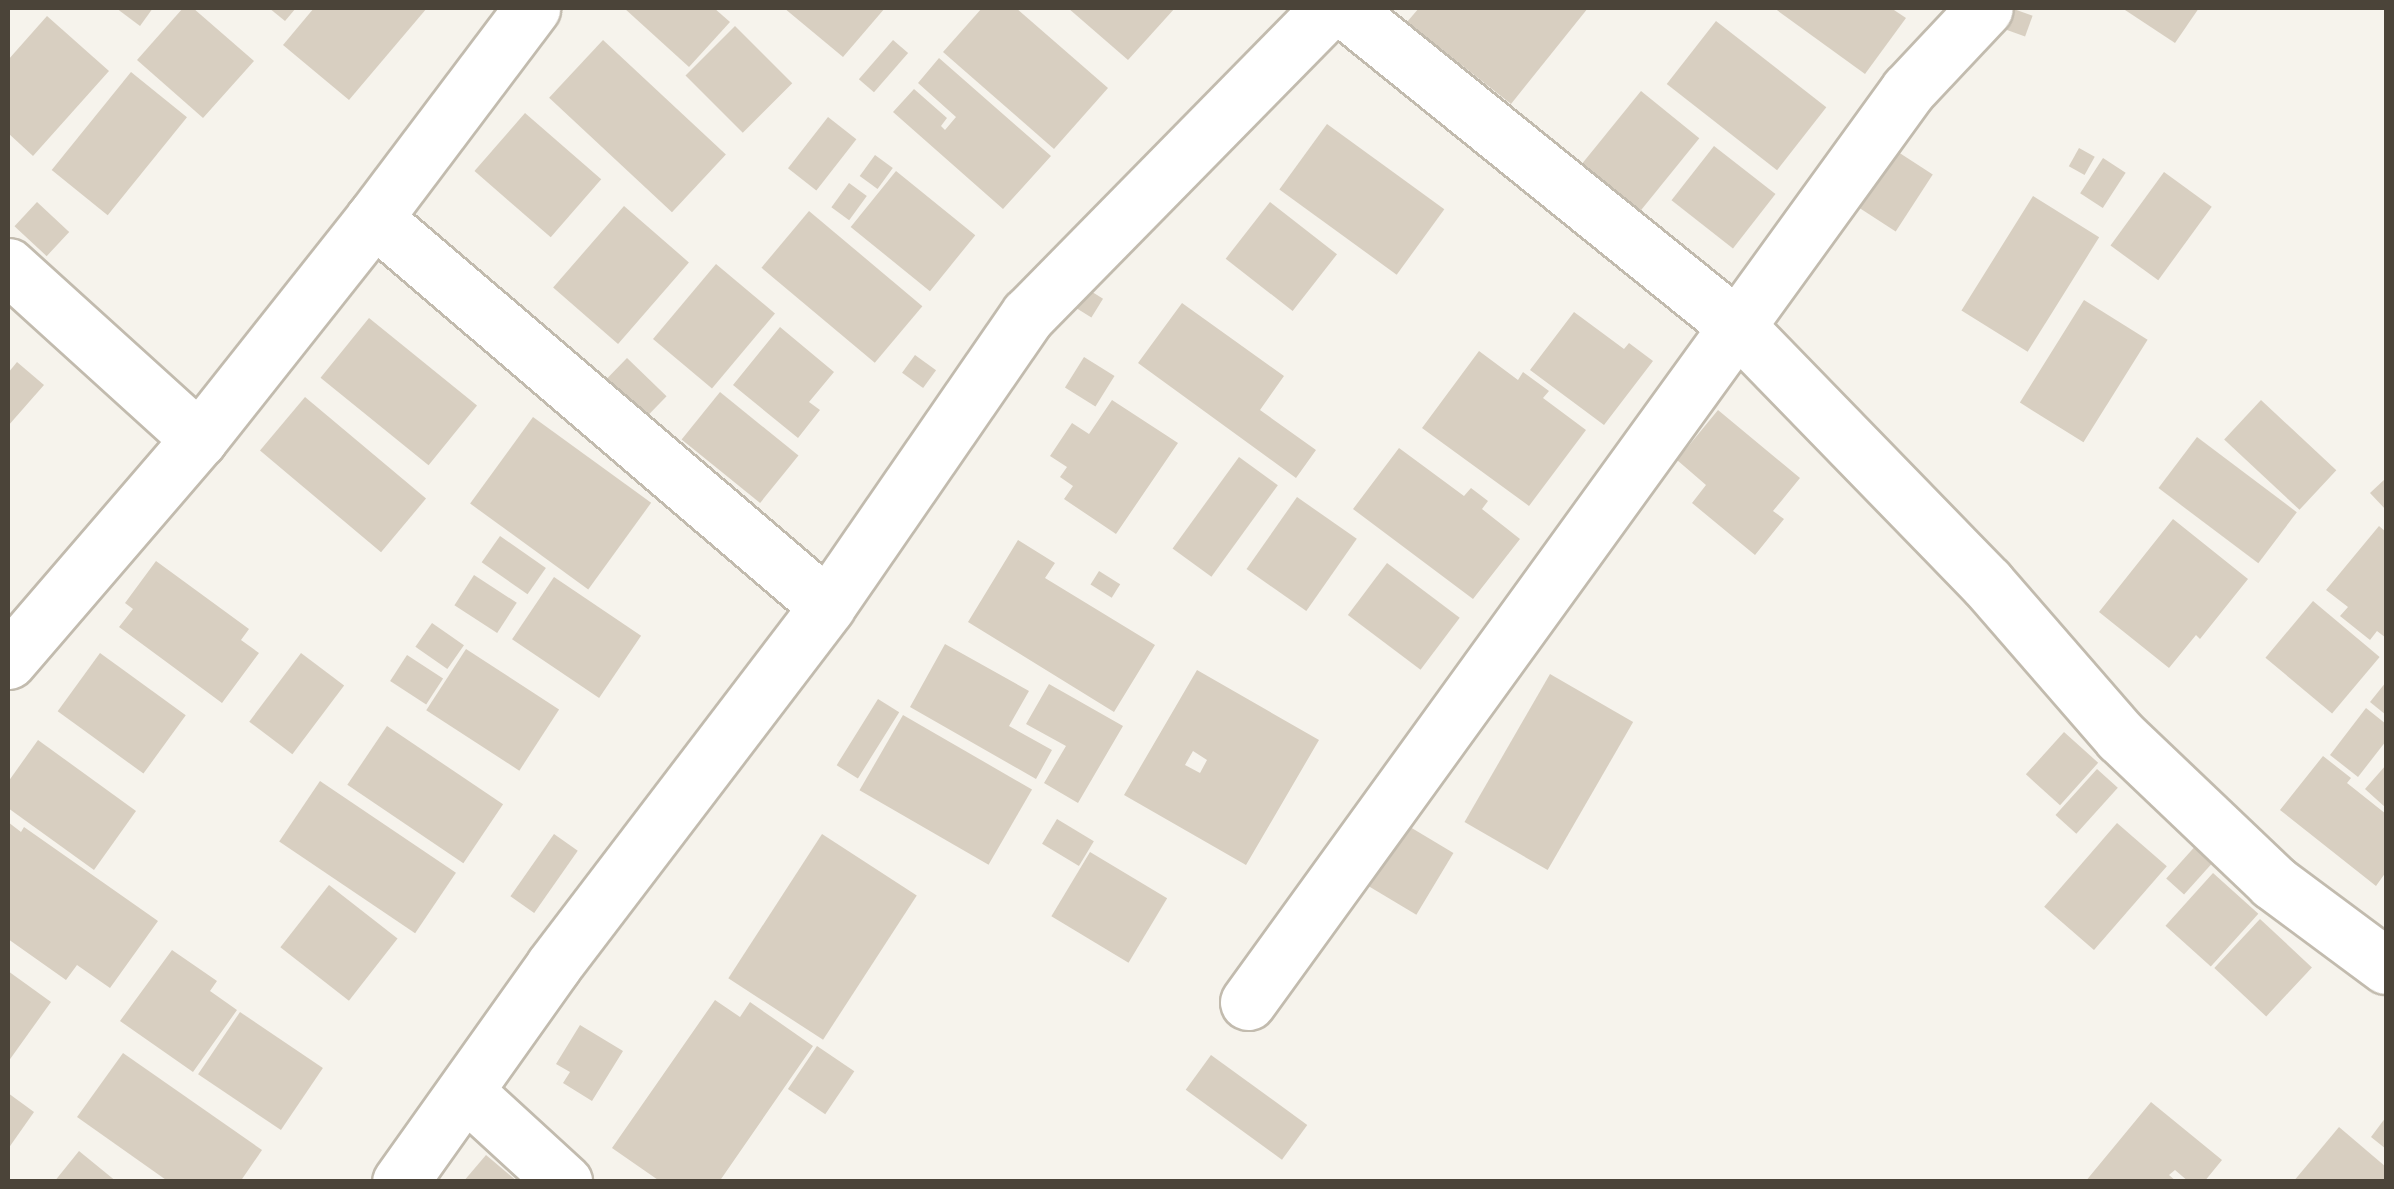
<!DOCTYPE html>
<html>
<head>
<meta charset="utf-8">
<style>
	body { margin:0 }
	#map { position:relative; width:2394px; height:1189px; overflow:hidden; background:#f6f3ec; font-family:Manrope,sans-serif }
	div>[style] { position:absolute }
	.building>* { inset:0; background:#d8cfc1; transform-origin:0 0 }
	.roads { filter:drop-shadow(2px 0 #c2bbae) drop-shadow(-2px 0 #c2bbae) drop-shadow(0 2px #c2bbae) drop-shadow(0 -2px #c2bbae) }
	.minor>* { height:55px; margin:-27.5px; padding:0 27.5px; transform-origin:27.5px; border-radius:27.5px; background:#fff }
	span { translate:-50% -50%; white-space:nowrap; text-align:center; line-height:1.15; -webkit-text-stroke:8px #fff; paint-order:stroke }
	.frame { position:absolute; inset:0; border:10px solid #4b4439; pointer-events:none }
</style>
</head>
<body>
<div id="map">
	<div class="building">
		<div style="clip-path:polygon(116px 8px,153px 8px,140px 26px)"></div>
		<div style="clip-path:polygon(183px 8px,193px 8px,254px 61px,203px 118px,137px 60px)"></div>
		<div style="clip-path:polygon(269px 8px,296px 8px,285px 21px)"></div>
		<div style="clip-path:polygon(314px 8px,427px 8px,349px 100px,283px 45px)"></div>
		<div style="clip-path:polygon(624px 8px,714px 8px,730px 22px,689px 67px)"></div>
		<div style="clip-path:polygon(784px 8px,885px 8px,843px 57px)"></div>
		<div style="clip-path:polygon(982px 8px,1016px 8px,1108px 88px,1054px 149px,943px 52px)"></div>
		<div style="clip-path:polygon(1068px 8px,1175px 8px,1128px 60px)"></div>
		<div style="clip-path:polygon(1419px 8px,1588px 8px,1511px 104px,1407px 22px)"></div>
		<div style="clip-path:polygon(1774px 8px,1891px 8px,1906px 18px,1865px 74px)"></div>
		<div style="left:2011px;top:8px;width:23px;height:22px;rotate:20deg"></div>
		<div style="clip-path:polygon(2122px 8px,2199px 8px,2175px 43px)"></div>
		<div style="clip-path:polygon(47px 16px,109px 71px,33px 156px,8px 133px,8px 60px)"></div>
		<div style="left:1716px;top:21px;width:140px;height:80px;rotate:38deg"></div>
		<div style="left:735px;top:26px;width:81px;height:70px;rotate:45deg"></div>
		<div style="left:603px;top:40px;width:168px;height:79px;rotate:43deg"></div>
		<div style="left:893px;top:40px;width:20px;height:52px;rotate:41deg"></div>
		<div style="clip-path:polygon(939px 58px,1051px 156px,1003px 209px,893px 112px,914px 89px,947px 118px,941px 126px,945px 130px,956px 117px,918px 83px)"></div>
		<div style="left:131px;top:72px;width:72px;height:126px;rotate:39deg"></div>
		<div style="left:1641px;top:91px;width:75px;height:94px;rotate:39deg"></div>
		<div style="left:525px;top:113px;width:101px;height:77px;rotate:41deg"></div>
		<div style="left:828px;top:117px;width:36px;height:65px;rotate:38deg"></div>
		<div style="left:1327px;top:124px;width:145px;height:81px;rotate:36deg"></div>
		<div style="left:1714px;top:146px;width:78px;height:69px;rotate:38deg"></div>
		<div style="left:2079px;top:148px;width:18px;height:21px;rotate:29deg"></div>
		<div style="left:1895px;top:150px;width:45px;height:68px;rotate:33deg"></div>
		<div style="left:875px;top:155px;width:22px;height:26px;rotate:36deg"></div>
		<div style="left:2103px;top:158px;width:27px;height:42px;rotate:33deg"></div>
		<div style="left:896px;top:171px;width:102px;height:72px;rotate:39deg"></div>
		<div style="left:2164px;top:172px;width:59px;height:91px;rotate:36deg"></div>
		<div style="left:849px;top:183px;width:22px;height:30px;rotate:36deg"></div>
		<div style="left:2033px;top:196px;width:78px;height:135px;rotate:32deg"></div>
		<div style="left:37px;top:202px;width:44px;height:33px;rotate:43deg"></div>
		<div style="left:1270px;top:202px;width:85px;height:72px;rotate:38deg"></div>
		<div style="left:624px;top:206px;width:86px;height:108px;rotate:41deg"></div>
		<div style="left:809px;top:211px;width:148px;height:74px;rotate:40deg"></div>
		<div style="left:716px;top:264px;width:77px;height:98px;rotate:40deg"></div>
		<div style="left:1081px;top:285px;width:26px;height:22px;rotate:32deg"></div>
		<div style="left:2084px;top:300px;width:75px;height:121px;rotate:32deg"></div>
		<div style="clip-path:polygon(1182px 303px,1284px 376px,1260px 410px,1316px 450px,1296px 478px,1138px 363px)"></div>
		<div style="clip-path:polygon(1574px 312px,1624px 349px,1629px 343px,1653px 361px,1604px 425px,1530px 370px)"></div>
		<div style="left:369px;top:318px;width:139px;height:77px;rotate:39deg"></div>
		<div style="clip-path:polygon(780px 327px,834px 372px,809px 402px,820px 410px,798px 438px,733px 385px)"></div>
		<div style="clip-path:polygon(1479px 351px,1518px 380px,1523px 372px,1549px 391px,1543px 398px,1586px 430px,1529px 506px,1422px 428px)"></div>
		<div style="left:915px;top:355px;width:26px;height:22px;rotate:36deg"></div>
		<div style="left:1084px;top:357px;width:36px;height:36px;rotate:32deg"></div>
		<div style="left:627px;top:358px;width:55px;height:29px;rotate:44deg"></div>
		<div style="clip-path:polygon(17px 362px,44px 385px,8px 426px,8px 373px)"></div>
		<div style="left:720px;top:392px;width:101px;height:61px;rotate:39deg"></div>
		<div style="left:305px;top:397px;width:158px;height:70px;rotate:40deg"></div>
		<div style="clip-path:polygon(1112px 400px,1178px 443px,1116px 534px,1064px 499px,1073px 486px,1060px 477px,1067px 467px,1050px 456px,1072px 423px,1089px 434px)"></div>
		<div style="left:2261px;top:400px;width:103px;height:54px;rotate:43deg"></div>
		<div style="clip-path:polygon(1718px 410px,1800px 478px,1773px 511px,1784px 519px,1755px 555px,1692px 503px,1706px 485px,1677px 460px)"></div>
		<div style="left:533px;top:417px;width:146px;height:107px;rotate:36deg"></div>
		<div style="left:2197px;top:437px;width:125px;height:64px;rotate:37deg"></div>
		<div style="clip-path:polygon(1399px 448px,1464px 496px,1471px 488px,1488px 501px,1482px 509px,1520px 539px,1473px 599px,1353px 509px)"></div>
		<div style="left:1239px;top:457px;width:48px;height:113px;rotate:36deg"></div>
		<div style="clip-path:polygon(2386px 478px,2386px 510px,2370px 493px)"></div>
		<div style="left:1297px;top:497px;width:73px;height:88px;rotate:35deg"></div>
		<div style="clip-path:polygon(2173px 519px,2248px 579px,2200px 639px,2196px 635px,2169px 668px,2099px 612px)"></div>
		<div style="clip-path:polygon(2379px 526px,2386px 532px,2386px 638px,2377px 631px,2370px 640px,2340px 616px,2348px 607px,2326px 590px)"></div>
		<div style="left:500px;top:536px;width:56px;height:32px;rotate:35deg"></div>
		<div style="clip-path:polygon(1018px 540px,1055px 563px,1045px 578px,1155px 645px,1114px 712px,968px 622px)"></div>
		<div style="clip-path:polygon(156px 561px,249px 629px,241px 640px,259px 653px,222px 703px,119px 627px,133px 609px,125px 603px)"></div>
		<div style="left:1387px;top:563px;width:91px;height:65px;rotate:37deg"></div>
		<div style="left:1099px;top:571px;width:25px;height:16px;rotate:32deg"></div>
		<div style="left:474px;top:575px;width:51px;height:36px;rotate:33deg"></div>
		<div style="left:554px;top:577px;width:105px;height:75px;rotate:34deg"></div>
		<div style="left:2313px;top:601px;width:87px;height:74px;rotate:40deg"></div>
		<div style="left:432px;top:623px;width:39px;height:29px;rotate:35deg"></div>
		<div style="clip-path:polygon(945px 644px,1029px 691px,1009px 726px,1052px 750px,1036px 779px,910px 707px)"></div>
		<div style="left:466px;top:649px;width:111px;height:73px;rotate:33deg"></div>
		<div style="left:100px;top:653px;width:106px;height:72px;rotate:36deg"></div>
		<div style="left:301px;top:653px;width:54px;height:86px;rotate:37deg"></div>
		<div style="left:407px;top:655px;width:43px;height:31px;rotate:33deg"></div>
		<div style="clip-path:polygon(evenodd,1197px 670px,1319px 740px,1246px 865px,1124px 795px,1197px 670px,1193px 751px,1207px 760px,1200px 773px,1185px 765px,1193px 751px)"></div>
		<div style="left:1550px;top:674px;width:96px;height:171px;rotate:30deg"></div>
		<div style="clip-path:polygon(2386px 682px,2386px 715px,2370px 702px)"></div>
		<div style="clip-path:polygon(1049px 684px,1123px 726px,1078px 803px,1044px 783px,1066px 746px,1026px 724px)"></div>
		<div style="left:878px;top:699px;width:25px;height:78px;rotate:32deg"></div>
		<div style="clip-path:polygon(2366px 708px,2386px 724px,2386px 741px,2358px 777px,2330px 755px)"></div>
		<div style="left:903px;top:715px;width:149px;height:87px;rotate:30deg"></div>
		<div style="left:387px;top:726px;width:140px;height:71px;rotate:34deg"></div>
		<div style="left:2064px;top:732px;width:46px;height:57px;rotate:42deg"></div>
		<div style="clip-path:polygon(38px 740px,136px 811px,94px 870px,8px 808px,8px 782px)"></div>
		<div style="clip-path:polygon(2323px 756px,2351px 778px,2347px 783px,2386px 814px,2386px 872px,2376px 886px,2280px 810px)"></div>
		<div style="clip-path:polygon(2386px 765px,2386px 808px,2365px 789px)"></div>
		<div style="left:2097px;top:769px;width:28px;height:62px;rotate:42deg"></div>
		<div style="left:320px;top:781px;width:164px;height:73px;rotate:34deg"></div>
		<div style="left:1390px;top:815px;width:74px;height:72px;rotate:31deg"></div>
		<div style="left:1057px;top:819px;width:43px;height:29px;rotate:31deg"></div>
		<div style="clip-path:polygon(8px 822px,21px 832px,24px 827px,158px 921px,110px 988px,77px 965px,66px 980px,8px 939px)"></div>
		<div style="left:2117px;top:823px;width:66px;height:111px;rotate:41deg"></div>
		<div style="left:554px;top:834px;width:29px;height:76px;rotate:35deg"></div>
		<div style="left:822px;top:834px;width:113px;height:172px;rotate:33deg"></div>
		<div style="left:2199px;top:842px;width:24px;height:49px;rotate:42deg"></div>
		<div style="left:1090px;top:852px;width:90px;height:75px;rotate:31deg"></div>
		<div style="left:2213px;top:873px;width:61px;height:71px;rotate:42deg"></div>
		<div style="left:329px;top:885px;width:87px;height:79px;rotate:38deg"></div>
		<div style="left:2260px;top:919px;width:71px;height:67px;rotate:43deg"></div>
		<div style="clip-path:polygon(172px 950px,217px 981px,210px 991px,237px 1010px,193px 1072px,120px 1021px)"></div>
		<div style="clip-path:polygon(8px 971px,51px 1002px,8px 1062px)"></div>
		<div style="clip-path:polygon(715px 1000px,740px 1017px,750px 1002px,813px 1046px,719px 1182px,661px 1182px,612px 1148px)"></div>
		<div style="left:240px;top:1012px;width:100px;height:75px;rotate:34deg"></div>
		<div style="clip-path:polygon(580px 1025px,623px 1051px,592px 1101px,563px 1083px,570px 1072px,556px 1064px)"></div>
		<div style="left:817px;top:1046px;width:45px;height:52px;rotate:34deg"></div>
		<div style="clip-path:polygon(123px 1053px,262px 1150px,240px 1182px,169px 1182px,77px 1117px)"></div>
		<div style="left:1211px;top:1055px;width:119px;height:43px;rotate:36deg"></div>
		<div style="clip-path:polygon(8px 1093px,34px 1112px,8px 1149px)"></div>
		<div style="clip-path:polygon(2151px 1102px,2222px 1160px,2204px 1182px,2189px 1182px,2175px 1170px,2169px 1175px,2177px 1182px,2085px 1182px)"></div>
		<div style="clip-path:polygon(2386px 1117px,2386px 1149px,2371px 1137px)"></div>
		<div style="clip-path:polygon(2339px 1127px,2386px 1167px,2386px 1182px,2293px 1182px)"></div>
		<div style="clip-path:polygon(79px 1151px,117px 1182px,54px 1182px)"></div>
		<div style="clip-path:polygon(486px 1155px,518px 1182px,463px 1182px)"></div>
	</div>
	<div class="roads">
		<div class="minor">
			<div style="left:1343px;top:8px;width:509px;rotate:38.94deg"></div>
			<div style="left:1739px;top:328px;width:356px;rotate:45.8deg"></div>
			<div style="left:1987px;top:583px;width:204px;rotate:49deg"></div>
			<div style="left:2121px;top:737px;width:210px;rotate:43.6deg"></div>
			<div style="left:2273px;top:882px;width:141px;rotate:36.6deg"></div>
			<div style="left:374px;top:218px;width:596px;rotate:40.58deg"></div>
			<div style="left:8px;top:266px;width:258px;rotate:42.2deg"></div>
			<div style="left:8px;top:661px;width:293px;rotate:-49.3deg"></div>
			<div style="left:199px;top:439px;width:282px;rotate:-51.6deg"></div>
			<div style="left:374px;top:218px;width:263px;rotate:-53deg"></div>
			<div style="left:1248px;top:1002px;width:1126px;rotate:-54.11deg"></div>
			<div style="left:1908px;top:90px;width:112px;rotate:-46.8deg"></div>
			<div style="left:467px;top:1093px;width:132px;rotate:42.5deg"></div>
			<div style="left:400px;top:1182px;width:266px;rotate:-54.6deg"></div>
			<div style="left:554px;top:965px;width:451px;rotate:-52.7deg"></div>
			<div style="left:827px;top:606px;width:354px;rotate:-55.4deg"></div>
			<div style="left:1028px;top:315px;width:431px;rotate:-45.5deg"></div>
		</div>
	</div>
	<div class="frame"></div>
</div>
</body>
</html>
